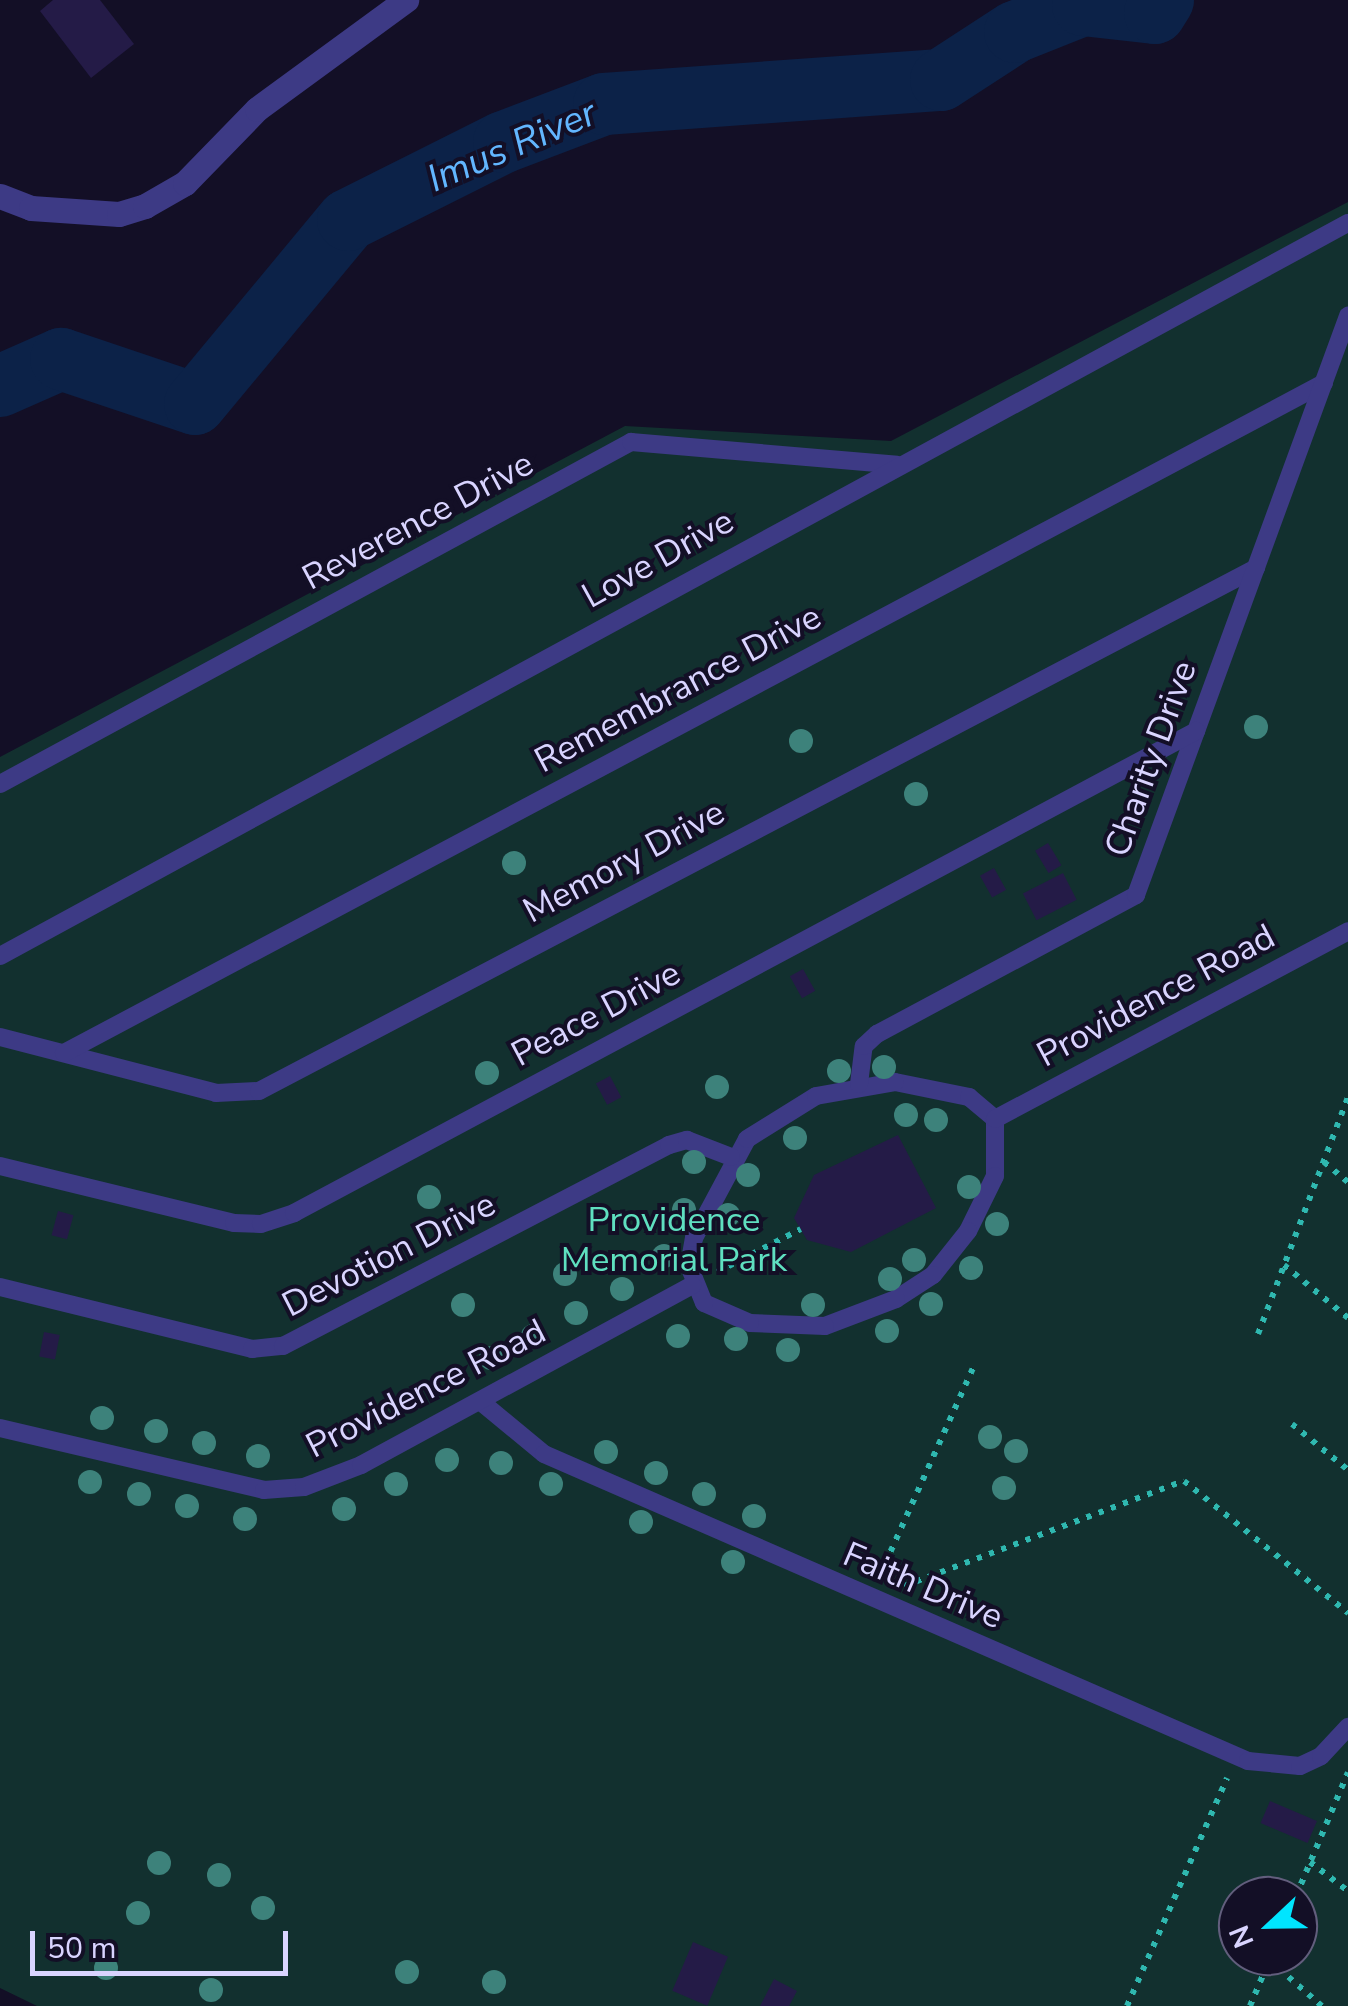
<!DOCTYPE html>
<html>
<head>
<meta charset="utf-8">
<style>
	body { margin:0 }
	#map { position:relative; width:1348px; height:2006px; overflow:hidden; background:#130f26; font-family:"Nunito Sans",sans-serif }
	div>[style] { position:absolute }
	.green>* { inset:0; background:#12302f }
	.river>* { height:62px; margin:-31px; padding:0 31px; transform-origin:31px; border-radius:31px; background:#0c2248 }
	.building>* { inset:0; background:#241b47; transform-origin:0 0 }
	.path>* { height:6px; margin-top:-3px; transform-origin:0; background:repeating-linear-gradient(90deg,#2fb8b0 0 5px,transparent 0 13px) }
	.lane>* { height:18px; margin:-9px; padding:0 9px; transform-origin:9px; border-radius:9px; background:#3d3a85 }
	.street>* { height:25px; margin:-12.5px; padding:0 12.5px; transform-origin:12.5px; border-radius:12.5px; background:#3d3a85 }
	.trees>* { width:24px; height:24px; margin:-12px; border-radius:50%; background:#3d827b }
	span { translate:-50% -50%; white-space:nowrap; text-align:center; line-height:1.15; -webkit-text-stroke:8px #130f26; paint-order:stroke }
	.street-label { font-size:35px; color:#d9d4ff }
	.park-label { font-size:35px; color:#5fe0c0 }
	.water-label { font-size:38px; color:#62b6ff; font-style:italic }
	.north { position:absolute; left:1218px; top:1876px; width:100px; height:100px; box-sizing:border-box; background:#130f26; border:2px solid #625e7d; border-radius:50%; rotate:248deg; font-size:28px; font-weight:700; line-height:40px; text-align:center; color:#d9d4ff }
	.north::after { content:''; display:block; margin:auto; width:35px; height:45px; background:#00e5ff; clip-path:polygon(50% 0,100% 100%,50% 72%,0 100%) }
	.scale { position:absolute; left:30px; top:1931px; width:258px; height:45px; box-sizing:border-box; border:5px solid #d9d4ff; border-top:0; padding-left:12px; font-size:30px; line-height:35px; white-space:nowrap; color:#d9d4ff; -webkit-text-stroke:8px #130f26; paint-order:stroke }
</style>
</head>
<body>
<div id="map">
	<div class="green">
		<div style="clip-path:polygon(evenodd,1348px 202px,1348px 2006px,37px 2006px,0 1988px,0 757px,625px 426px,891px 441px,1348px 202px,1238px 1896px,1298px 1896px,1298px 1956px,1238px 1956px,1238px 1896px)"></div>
	</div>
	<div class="river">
		<div style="left:0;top:386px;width:67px;rotate:-23.9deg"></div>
		<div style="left:61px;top:359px;width:141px;rotate:18.6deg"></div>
		<div style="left:195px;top:404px;width:239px;rotate:-50.3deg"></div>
		<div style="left:348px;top:220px;width:174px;rotate:-26.6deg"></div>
		<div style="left:504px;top:142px;width:107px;rotate:-20.8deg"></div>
		<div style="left:604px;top:104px;width:338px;rotate:-4.1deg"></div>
		<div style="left:941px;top:80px;width:88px;rotate:-33deg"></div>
		<div style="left:1015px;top:32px;width:73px;rotate:-21.7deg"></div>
		<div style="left:1083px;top:5px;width:72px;rotate:6.3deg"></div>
		<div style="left:1155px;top:13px;width:15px;rotate:-58deg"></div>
	</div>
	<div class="building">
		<div style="clip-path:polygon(53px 0,100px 0,134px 44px,91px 78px,40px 11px)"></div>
		<div style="left:1048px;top:843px;width:26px;height:15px;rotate:59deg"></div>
		<div style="left:994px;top:868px;width:25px;height:16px;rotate:61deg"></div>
		<div style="left:1063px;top:873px;width:30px;height:45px;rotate:63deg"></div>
		<div style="left:803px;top:969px;width:25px;height:15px;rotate:61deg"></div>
		<div style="left:610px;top:1076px;width:24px;height:16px;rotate:62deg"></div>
		<div style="clip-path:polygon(898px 1135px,936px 1208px,851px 1252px,807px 1240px,794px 1218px,814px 1175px)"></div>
		<div style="left:58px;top:1211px;width:16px;height:25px;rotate:15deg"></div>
		<div style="left:44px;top:1332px;width:16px;height:25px;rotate:11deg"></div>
		<div style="left:1270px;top:1801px;width:51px;height:24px;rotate:23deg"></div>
		<div style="left:693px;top:1942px;width:38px;height:53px;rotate:23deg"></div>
		<div style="clip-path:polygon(774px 1979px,797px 1991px,789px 2006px,760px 2006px)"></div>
	</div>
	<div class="path">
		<div style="left:1324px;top:1162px;width:31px;rotate:40deg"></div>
		<div style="left:1284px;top:1265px;width:83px;rotate:39.6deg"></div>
		<div style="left:717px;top:1272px;width:94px;rotate:-27.1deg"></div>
		<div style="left:1258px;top:1334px;width:254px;rotate:-69.2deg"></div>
		<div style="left:1292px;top:1424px;width:72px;rotate:39.4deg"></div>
		<div style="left:880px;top:1575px;width:231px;rotate:-65.8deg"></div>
		<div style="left:904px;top:1586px;width:299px;rotate:-20.6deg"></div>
		<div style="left:1184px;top:1481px;width:211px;rotate:38.8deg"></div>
		<div style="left:1310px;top:1862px;width:48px;rotate:37.3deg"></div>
		<div style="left:1296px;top:1896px;width:134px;rotate:-67.2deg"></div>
		<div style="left:1269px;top:1960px;width:70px;rotate:41deg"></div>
		<div style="left:1127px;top:2006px;width:249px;rotate:-66.3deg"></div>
		<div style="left:1250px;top:2006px;width:54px;rotate:-67.2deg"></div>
	</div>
	<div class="lane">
		<div style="left:0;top:784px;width:718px;rotate:-28.46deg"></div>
		<div style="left:631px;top:442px;width:267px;rotate:4.9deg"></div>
		<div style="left:0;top:956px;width:1534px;rotate:-28.54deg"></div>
		<div style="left:0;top:1037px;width:223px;rotate:14.5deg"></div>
		<div style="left:216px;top:1093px;width:43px;rotate:-2.7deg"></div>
		<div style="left:259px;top:1091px;width:1126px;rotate:-27.68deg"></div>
		<div style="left:64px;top:1053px;width:1427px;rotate:-28deg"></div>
		<div style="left:895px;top:1082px;width:76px;rotate:11.5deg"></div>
		<div style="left:969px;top:1097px;width:34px;rotate:40deg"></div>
		<div style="left:995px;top:1119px;width:57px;rotate:90deg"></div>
		<div style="left:995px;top:1176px;width:61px;rotate:116.1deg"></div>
		<div style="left:968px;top:1231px;width:56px;rotate:128.5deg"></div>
		<div style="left:933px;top:1275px;width:44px;rotate:147deg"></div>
		<div style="left:896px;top:1299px;width:76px;rotate:159.2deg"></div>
		<div style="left:825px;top:1326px;width:75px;rotate:-177.7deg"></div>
		<div style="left:750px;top:1323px;width:50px;rotate:-156.5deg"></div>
		<div style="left:704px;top:1303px;width:40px;rotate:-112deg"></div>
		<div style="left:689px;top:1266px;width:28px;rotate:-80deg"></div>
		<div style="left:694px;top:1238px;width:112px;rotate:-61.8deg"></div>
		<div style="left:747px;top:1139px;width:81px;rotate:-31.9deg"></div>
		<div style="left:816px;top:1096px;width:80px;rotate:-10deg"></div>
		<div style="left:859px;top:1084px;width:38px;rotate:-83deg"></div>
		<div style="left:864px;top:1046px;width:18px;rotate:-43deg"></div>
		<div style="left:877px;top:1034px;width:294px;rotate:-28.2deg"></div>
		<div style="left:1136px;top:895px;width:617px;rotate:-69.89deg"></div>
		<div style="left:995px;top:1119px;width:400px;rotate:-28deg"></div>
		<div style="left:0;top:1166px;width:241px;rotate:13.7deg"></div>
		<div style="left:234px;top:1223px;width:27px;rotate:2deg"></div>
		<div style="left:261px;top:1224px;width:35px;rotate:-18deg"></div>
		<div style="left:294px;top:1213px;width:1023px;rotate:-28.12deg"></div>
		<div style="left:0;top:1287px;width:260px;rotate:13.8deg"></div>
		<div style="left:252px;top:1349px;width:31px;rotate:-6deg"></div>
		<div style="left:283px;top:1346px;width:435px;rotate:-27.5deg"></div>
		<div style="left:669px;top:1145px;width:19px;rotate:-16deg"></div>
		<div style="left:687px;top:1140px;width:47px;rotate:21.1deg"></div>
		<div style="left:480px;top:1401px;width:83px;rotate:39.6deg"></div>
		<div style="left:544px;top:1454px;width:768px;rotate:23.56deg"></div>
		<div style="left:1248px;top:1761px;width:52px;rotate:5.5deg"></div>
		<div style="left:1300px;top:1766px;width:23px;rotate:-25deg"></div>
		<div style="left:1321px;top:1756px;width:40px;rotate:-47deg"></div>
		<div style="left:0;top:1428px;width:271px;rotate:13.2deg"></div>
		<div style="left:264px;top:1490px;width:40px;rotate:-4.3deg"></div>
		<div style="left:304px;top:1487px;width:61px;rotate:-21.1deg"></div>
		<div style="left:361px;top:1465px;width:377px;rotate:-28.5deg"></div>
	</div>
	<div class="street">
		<div style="left:0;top:196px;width:33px;rotate:21deg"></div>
		<div style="left:31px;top:208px;width:88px;rotate:3.9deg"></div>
		<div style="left:119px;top:214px;width:27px;rotate:-17deg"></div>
		<div style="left:145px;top:206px;width:46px;rotate:-29.9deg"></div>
		<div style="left:185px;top:183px;width:103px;rotate:-45.8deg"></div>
		<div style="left:257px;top:109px;width:185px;rotate:-36.2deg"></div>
	</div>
	<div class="trees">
		<div style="left:1256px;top:727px"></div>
		<div style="left:801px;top:741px"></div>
		<div style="left:916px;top:794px"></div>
		<div style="left:514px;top:863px"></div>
		<div style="left:884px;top:1067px"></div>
		<div style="left:839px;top:1071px"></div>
		<div style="left:487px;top:1073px"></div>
		<div style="left:717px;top:1087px"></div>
		<div style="left:906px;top:1115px"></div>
		<div style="left:936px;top:1120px"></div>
		<div style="left:795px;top:1138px"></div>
		<div style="left:694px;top:1162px"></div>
		<div style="left:748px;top:1175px"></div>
		<div style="left:969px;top:1187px"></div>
		<div style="left:429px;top:1197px"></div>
		<div style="left:684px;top:1210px"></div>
		<div style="left:728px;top:1215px"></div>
		<div style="left:997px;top:1224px"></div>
		<div style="left:664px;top:1256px"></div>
		<div style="left:914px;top:1260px"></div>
		<div style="left:971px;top:1268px"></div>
		<div style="left:565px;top:1274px"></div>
		<div style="left:890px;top:1279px"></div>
		<div style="left:622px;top:1289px"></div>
		<div style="left:931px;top:1304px"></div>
		<div style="left:463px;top:1305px"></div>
		<div style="left:813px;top:1305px"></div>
		<div style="left:576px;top:1313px"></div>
		<div style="left:887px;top:1331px"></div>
		<div style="left:533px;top:1336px"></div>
		<div style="left:678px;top:1336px"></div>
		<div style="left:736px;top:1339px"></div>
		<div style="left:788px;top:1350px"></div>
		<div style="left:491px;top:1358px"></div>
		<div style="left:102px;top:1418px"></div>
		<div style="left:156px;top:1431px"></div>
		<div style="left:990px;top:1437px"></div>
		<div style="left:204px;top:1443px"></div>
		<div style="left:1016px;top:1451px"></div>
		<div style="left:606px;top:1452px"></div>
		<div style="left:258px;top:1456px"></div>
		<div style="left:447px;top:1460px"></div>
		<div style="left:501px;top:1463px"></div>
		<div style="left:656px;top:1473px"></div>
		<div style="left:90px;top:1482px"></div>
		<div style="left:396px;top:1484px"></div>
		<div style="left:551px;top:1484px"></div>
		<div style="left:1004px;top:1488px"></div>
		<div style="left:139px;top:1494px"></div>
		<div style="left:704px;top:1494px"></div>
		<div style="left:187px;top:1506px"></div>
		<div style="left:344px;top:1509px"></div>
		<div style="left:754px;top:1516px"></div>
		<div style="left:245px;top:1519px"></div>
		<div style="left:641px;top:1522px"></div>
		<div style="left:733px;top:1562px"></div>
		<div style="left:159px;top:1863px"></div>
		<div style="left:219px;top:1875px"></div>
		<div style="left:263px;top:1908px"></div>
		<div style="left:138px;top:1913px"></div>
		<div style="left:106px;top:1968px"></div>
		<div style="left:407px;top:1972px"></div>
		<div style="left:494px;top:1982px"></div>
		<div style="left:211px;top:1990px"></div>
	</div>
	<div class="street-label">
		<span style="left:418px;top:521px;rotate:-28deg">Reverence Drive</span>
		<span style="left:658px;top:559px;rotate:-29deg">Love Drive</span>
		<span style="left:678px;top:689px;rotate:-28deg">Remembrance Drive</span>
		<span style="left:1151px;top:759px;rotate:-70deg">Charity Drive</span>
		<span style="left:624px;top:862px;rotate:-28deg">Memory Drive</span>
		<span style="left:1156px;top:996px;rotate:-28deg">Providence Road</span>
		<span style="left:596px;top:1014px;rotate:-28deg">Peace Drive</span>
		<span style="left:389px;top:1255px;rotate:-27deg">Devotion Drive</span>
		<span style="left:426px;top:1389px;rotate:-27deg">Providence Road</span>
		<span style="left:923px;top:1586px;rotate:23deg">Faith Drive</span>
	</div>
	<div class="park-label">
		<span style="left:674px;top:1240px">Providence<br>Memorial Park</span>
	</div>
	<div class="water-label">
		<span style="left:512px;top:146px;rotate:-23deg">Imus River</span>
	</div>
	<div class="north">N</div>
	<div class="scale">50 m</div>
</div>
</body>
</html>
